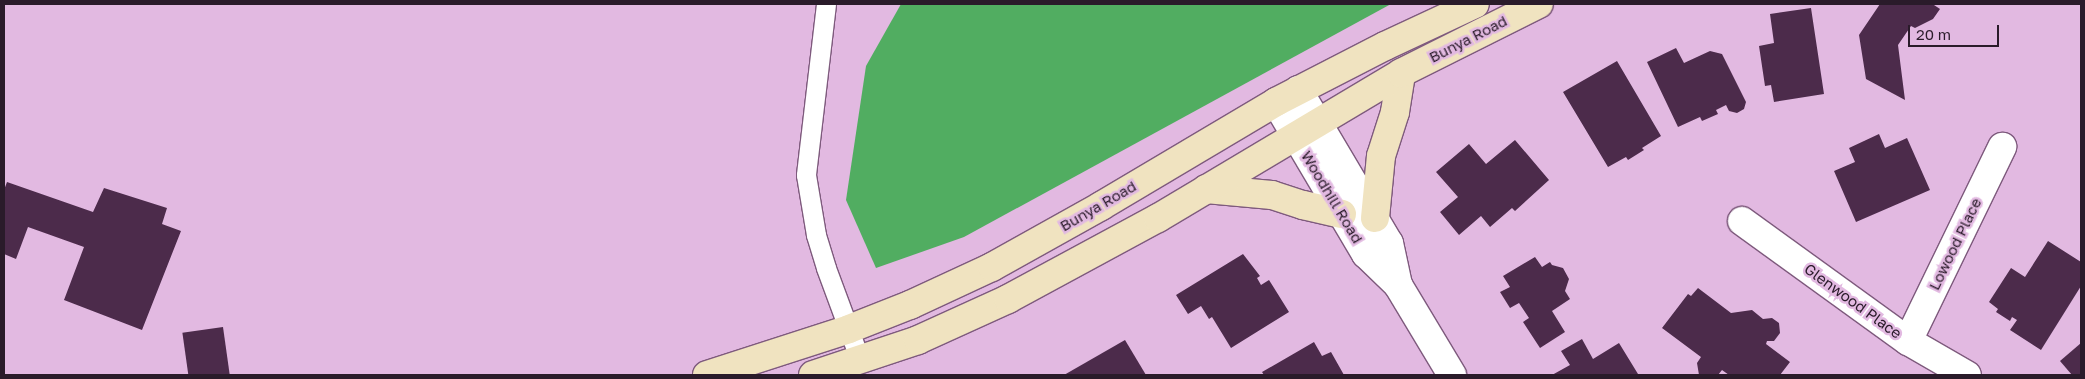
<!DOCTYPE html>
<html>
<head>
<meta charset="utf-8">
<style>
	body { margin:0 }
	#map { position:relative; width:2085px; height:379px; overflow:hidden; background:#e2b9e1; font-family:"Golos Text",sans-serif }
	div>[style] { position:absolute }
	.forest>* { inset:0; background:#51ad61 }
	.building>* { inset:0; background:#4c2b4b; transform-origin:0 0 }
	.roads { filter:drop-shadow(1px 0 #7e5a7d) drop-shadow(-1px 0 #7e5a7d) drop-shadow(0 1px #7e5a7d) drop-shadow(0 -1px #7e5a7d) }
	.service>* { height:19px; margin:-9.5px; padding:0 9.5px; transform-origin:9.5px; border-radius:9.5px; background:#fff }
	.minor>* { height:28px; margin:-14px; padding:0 14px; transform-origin:14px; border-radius:14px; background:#fff }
	.tertiary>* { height:28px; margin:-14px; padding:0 14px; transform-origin:14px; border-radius:14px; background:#fff }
	.secondary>* { height:28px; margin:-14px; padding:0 14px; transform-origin:14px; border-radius:14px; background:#f0e3c0 }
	span { translate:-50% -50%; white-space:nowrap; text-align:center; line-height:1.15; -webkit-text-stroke:5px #e2b9e1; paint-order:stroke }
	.street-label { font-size:15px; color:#2a1b2a }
	.frame { position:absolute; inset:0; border:5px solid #2a1b2a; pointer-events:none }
	.scale { position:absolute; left:1908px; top:25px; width:91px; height:22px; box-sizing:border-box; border:2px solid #2a1b2a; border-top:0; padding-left:6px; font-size:15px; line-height:18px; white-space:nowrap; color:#2a1b2a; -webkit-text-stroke:4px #e2b9e1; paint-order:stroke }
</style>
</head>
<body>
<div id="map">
	<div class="forest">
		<div style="clip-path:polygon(901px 4px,1391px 4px,964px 237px,876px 268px,846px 200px,866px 66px)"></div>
	</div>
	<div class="building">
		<div style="clip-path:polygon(1880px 4px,1935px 4px,1934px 5px,1940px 9px,1933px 19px,1915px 28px,1911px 26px,1898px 45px,1905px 100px,1866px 79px,1859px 35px)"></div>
		<div style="clip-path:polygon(1811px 8px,1824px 94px,1774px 102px,1771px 85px,1765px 86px,1759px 46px,1774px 43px,1770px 14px)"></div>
		<div style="clip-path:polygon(1676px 48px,1684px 63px,1710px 51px,1722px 54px,1746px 102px,1744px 109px,1737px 113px,1729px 111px,1726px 105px,1716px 110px,1718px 114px,1702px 121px,1700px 117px,1678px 127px,1647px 62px)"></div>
		<div style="clip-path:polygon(1617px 61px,1661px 136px,1642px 148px,1644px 150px,1628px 160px,1626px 157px,1608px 167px,1563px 92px)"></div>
		<div style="clip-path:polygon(1879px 134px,1885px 148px,1907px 138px,1930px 190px,1856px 222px,1834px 171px,1855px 162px,1849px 148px)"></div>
		<div style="clip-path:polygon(1515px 140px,1549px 180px,1515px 211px,1512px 208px,1490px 227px,1481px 216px,1459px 235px,1440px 212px,1458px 197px,1436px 172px,1469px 144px,1486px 164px)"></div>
		<div style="clip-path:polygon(7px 182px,93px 212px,104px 188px,167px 208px,162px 224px,181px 231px,142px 330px,64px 300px,84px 247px,28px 227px,16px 259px,4px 254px,4px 190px)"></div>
		<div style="clip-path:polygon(2048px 241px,2081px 262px,2081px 286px,2041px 350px,2010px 330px,2017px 320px,2012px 317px,2010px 321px,1996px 312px,1998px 309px,1989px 302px,2011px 268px,2025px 277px)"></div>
		<div style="clip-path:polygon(1243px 254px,1260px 276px,1257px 278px,1261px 285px,1269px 280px,1289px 312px,1231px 348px,1212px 317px,1209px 319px,1201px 306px,1188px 314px,1176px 295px)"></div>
		<div style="clip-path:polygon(1535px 257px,1542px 267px,1550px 262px,1552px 265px,1563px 268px,1569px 279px,1565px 291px,1570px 299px,1552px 311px,1565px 332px,1540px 348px,1523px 322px,1529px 318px,1519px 303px,1510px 308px,1500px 292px,1510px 287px,1503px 276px)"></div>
		<div style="clip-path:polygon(1698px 288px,1731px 313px,1752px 310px,1763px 319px,1772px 318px,1779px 323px,1780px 333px,1774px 341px,1767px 341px,1766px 344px,1790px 362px,1780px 375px,1729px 375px,1722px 370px,1718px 375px,1699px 375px,1697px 363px,1701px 357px,1662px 328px,1688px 294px,1691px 296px)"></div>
		<div style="left:223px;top:327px;width:49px;height:41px;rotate:82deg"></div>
		<div style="clip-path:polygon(1582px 339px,1593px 359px,1619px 343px,1638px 374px,1552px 375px,1570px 365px,1561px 351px)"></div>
		<div style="clip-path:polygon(1125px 340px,1146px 375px,1064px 375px)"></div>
		<div style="clip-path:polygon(1314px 342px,1322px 356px,1331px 352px,1344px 375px,1264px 375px,1262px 372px)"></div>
		<div style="clip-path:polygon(2081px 343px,2081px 375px,2072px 375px,2060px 361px)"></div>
	</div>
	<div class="roads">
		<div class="service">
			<div style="left:826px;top:4px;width:172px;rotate:96.7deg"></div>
			<div style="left:806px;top:175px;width:61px;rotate:80.5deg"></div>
			<div style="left:816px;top:235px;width:34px;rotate:73deg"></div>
			<div style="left:826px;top:268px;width:98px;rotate:69.7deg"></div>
		</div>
		<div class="minor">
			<div style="left:1742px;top:221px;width:205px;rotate:35.9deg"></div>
			<div style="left:1908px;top:341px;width:68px;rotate:30deg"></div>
			<div style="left:1908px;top:341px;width:216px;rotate:-64.1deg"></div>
		</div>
		<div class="tertiary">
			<div style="left:1298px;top:90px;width:178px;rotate:59.3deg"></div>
			<div style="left:1389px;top:243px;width:43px;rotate:77.9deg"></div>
			<div style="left:1276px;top:102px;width:177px;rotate:59.4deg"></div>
			<div style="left:1366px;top:254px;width:45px;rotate:44.1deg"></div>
			<div style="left:1398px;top:285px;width:105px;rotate:59deg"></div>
		</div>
		<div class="secondary">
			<div style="left:1206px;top:189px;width:66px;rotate:5.2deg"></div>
			<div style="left:1272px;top:195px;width:33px;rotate:18deg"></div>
			<div style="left:1303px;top:205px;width:40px;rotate:13deg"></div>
			<div style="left:1375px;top:218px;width:62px;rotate:-84.5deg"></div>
			<div style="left:1381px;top:156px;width:46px;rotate:-72.3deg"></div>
			<div style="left:1395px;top:112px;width:39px;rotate:-81deg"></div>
			<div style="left:707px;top:375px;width:149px;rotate:-17.9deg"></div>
			<div style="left:849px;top:329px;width:66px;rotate:-21.5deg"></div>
			<div style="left:910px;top:305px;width:90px;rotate:-24.9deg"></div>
			<div style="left:992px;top:267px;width:125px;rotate:-29.2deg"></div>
			<div style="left:1101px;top:206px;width:204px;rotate:-30.7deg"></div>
			<div style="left:1276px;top:102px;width:123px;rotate:-27.2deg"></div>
			<div style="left:1385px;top:46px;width:99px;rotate:-25deg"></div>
			<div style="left:813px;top:375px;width:111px;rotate:-18.4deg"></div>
			<div style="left:918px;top:340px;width:99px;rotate:-24.5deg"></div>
			<div style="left:1008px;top:299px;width:170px;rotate:-28.4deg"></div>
			<div style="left:1158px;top:218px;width:283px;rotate:-30.8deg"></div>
			<div style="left:1401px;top:73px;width:154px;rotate:-26.6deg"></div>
		</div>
	</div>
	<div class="street-label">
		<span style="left:1468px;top:39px;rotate:-27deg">Bunya Road</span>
		<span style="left:1332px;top:197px;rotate:59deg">Woodhill Road</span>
		<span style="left:1098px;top:206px;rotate:-30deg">Bunya Road</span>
		<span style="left:1955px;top:244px;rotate:-64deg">Lowood Place</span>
		<span style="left:1853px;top:301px;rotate:36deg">Glenwood Place</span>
	</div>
	<div class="frame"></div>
	<div class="scale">20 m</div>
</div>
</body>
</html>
